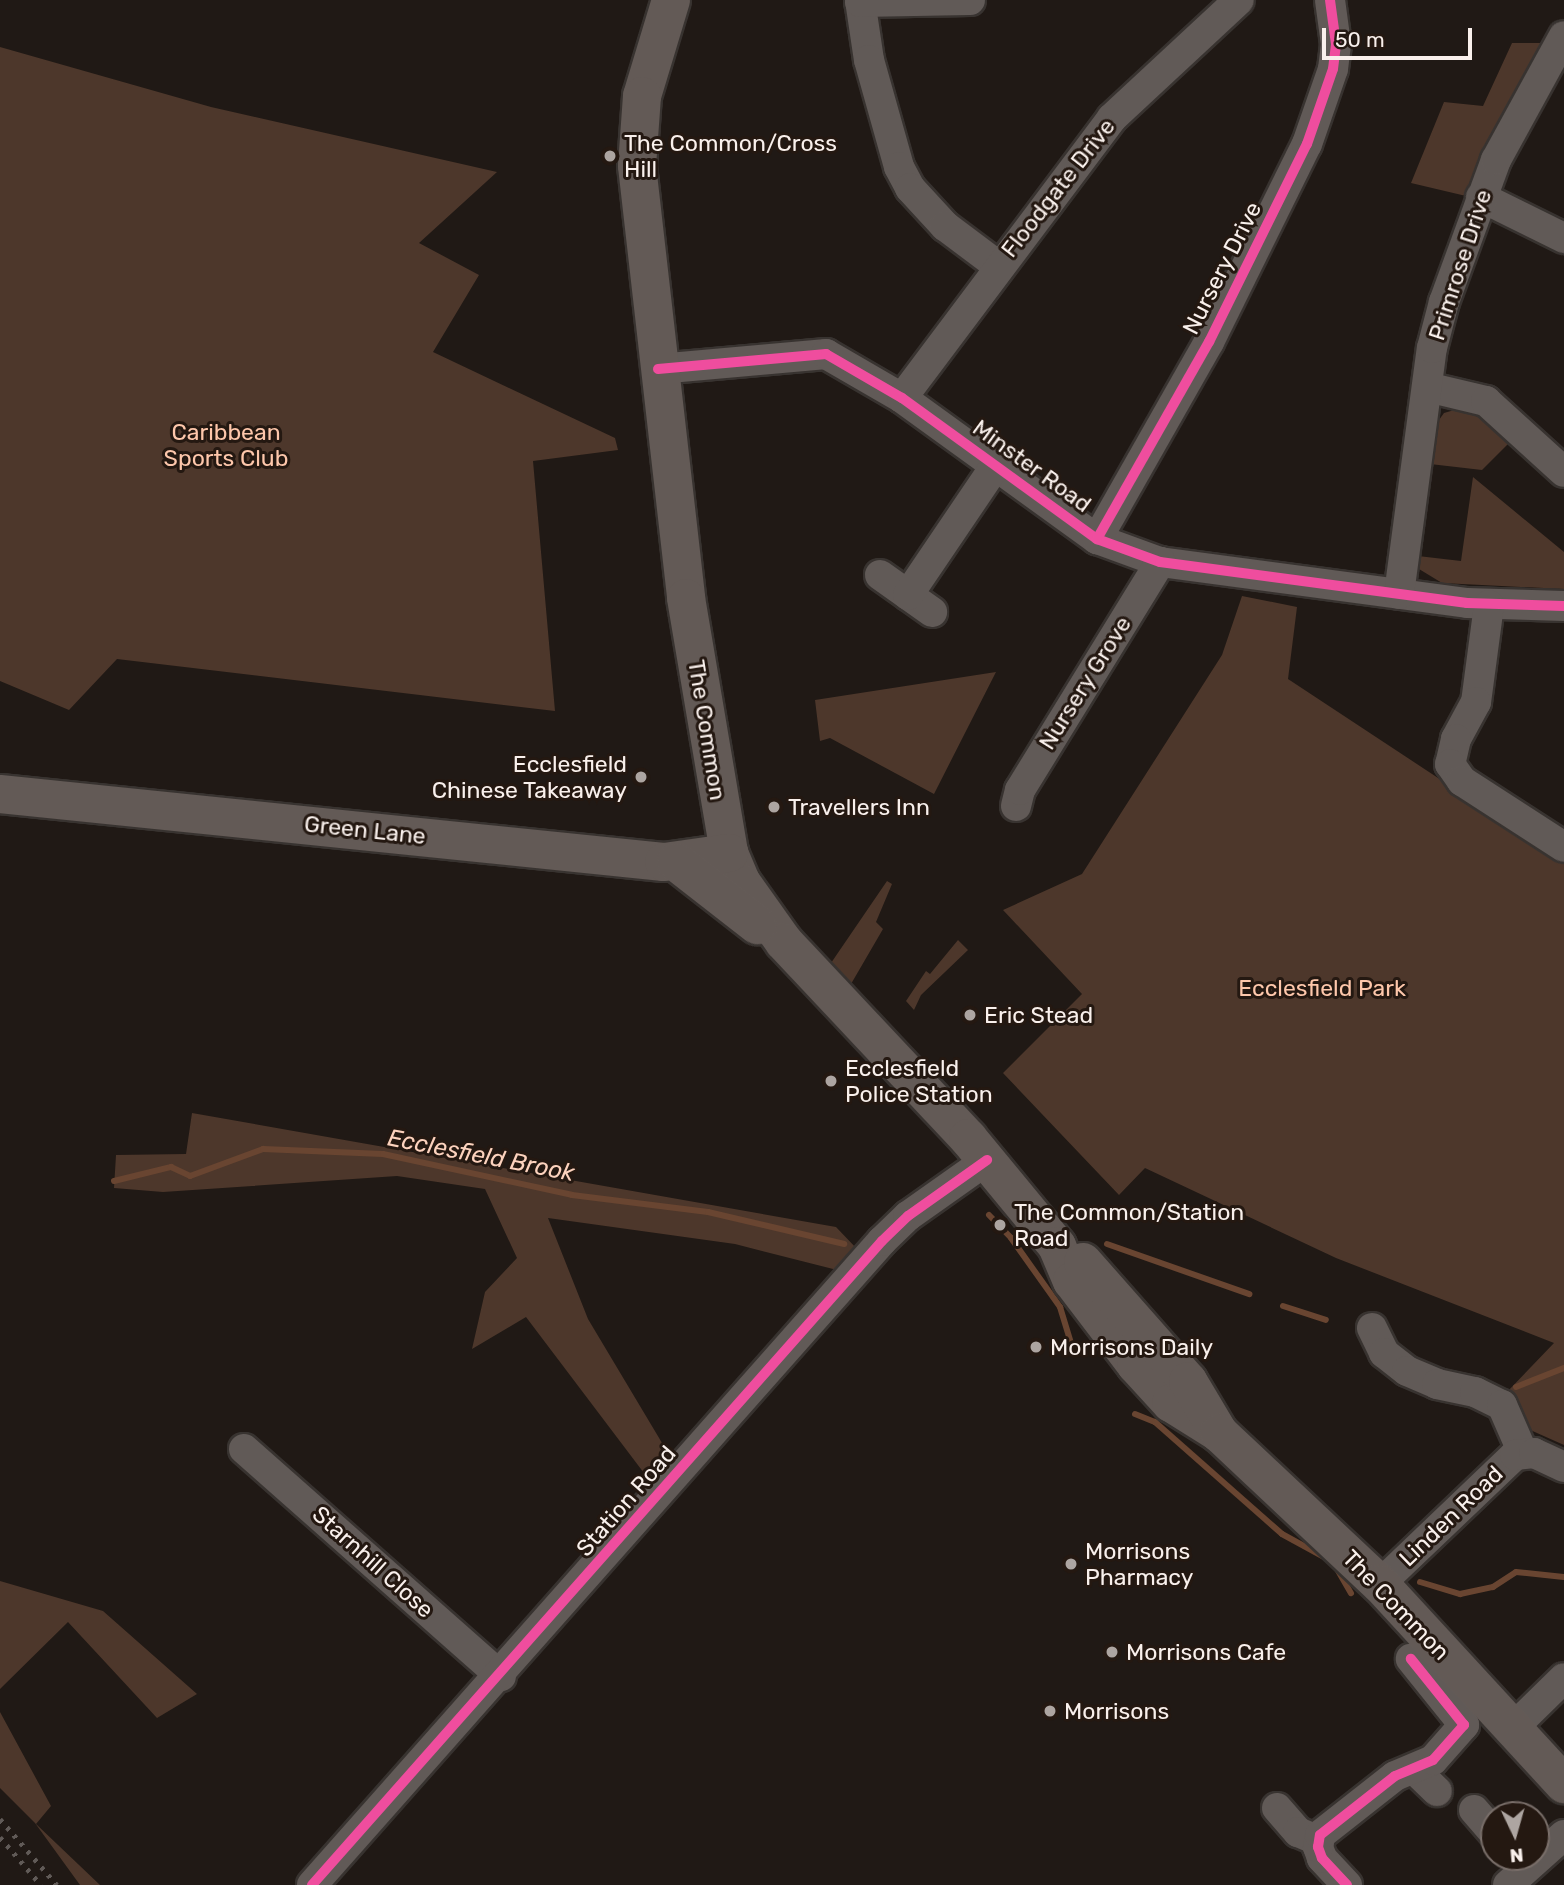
<!DOCTYPE html>
<html>
<head>
<meta charset="utf-8">
<style>
	body { margin:0 }
	#map { position:relative; width:1564px; height:1885px; overflow:hidden; background:#201915; font-family:Rubik,sans-serif }
	div>[style] { position:absolute }
	.green>* { inset:0; background:#4d372b }
	.stream>* { height:6px; margin:-3px; padding:0 3px; transform-origin:3px; border-radius:3px; background:#694531 }
	.roads { filter:drop-shadow(2px 0 #383330) drop-shadow(-2px 0 #383330) drop-shadow(0 2px #383330) drop-shadow(0 -2px #383330) }
	.minor>* { height:30px; margin:-15px; padding:0 15px; transform-origin:15px; border-radius:15px; background:#615a57 }
	.major>* { height:38px; margin:-19px; padding:0 19px; transform-origin:19px; border-radius:19px; background:#635a56 }
	.rail>* { height:5px; margin-top:-2.5px; transform-origin:0; background:repeating-linear-gradient(90deg,#605a57 0 3.5px,transparent 0 10.5px) }
	.cycleway>* { height:10px; margin:-5px; padding:0 5px; transform-origin:5px; border-radius:5px; background:#ef4d9e }
	.dots>* { width:19px; height:19px; translate:-50% -50%; box-sizing:border-box; border:4px solid #241811; border-radius:50% }
	span { translate:-50% -50%; white-space:nowrap; text-align:center; line-height:1.15; -webkit-text-stroke:6px #241811; paint-order:stroke }
	.poi-label { font-size:23px; color:#f9f0ec }
	.left { translate:0 -50%; text-align:left }
	.right { translate:-100% -50%; text-align:right }
	.street-label { font-size:23px; color:#f9f0ec }
	.park-label { font-size:23px; color:#fec7ab }
	.water-label { font-size:24px; color:#fcd2bd; font-style:italic }
	.north { position:absolute; left:1480px; top:1801px; width:70px; height:70px; box-sizing:border-box; background:#241811; border:2px solid #796e69; border-radius:50%; rotate:175deg; font-size:19px; font-weight:700; line-height:28px; text-align:center; color:#f9f0ec }
	.north::after { content:''; display:block; margin:auto; width:24px; height:32px; background:#ada5a1; clip-path:polygon(50% 0,100% 100%,50% 72%,0 100%) }
	.scale { position:absolute; left:1322px; top:28px; width:150px; height:32px; box-sizing:border-box; border:4px solid #f9f0ec; border-top:0; padding-left:9px; font-size:21px; line-height:24px; white-space:nowrap; color:#f9f0ec; -webkit-text-stroke:5px #241811; paint-order:stroke }
</style>
</head>
<body>
<div id="map">
	<div class="green">
		<div style="clip-path:polygon(1512px 43px,1543px 43px,1466px 196px,1411px 183px,1444px 102px,1483px 106px)"></div>
		<div style="clip-path:polygon(0 47px,211px 107px,497px 172px,419px 243px,479px 275px,433px 352px,615px 438px,618px 450px,533px 461px,555px 711px,117px 659px,69px 710px,0 681px)"></div>
		<div style="clip-path:polygon(1461px 408px,1515px 437px,1482px 470px,1430px 464px,1436px 424px,1444px 413px)"></div>
		<div style="clip-path:polygon(1473px 477px,1564px 552px,1564px 589px,1442px 583px,1419px 569px,1418px 556px,1461px 561px)"></div>
		<div style="clip-path:polygon(1242px 596px,1297px 607px,1288px 679px,1564px 861px,1564px 1445px,1528px 1429px,1507px 1392px,1554px 1343px,1336px 1258px,1145px 1168px,1119px 1195px,1003px 1073px,1082px 994px,1003px 910px,1082px 874px,1222px 655px)"></div>
		<div style="clip-path:polygon(996px 672px,934px 794px,830px 738px,820px 741px,815px 700px)"></div>
		<div style="clip-path:polygon(887px 881px,892px 884px,876px 922px,883px 929px,851px 984px,831px 963px)"></div>
		<div style="clip-path:polygon(958px 940px,968px 950px,921px 995px,914px 1010px,906px 1001px,926px 971px,930px 974px)"></div>
		<div style="clip-path:polygon(192px 1113px,836px 1227px,858px 1250px,841px 1271px,735px 1244px,548px 1218px,588px 1319px,677px 1468px,653px 1485px,526px 1317px,472px 1349px,485px 1292px,517px 1258px,485px 1189px,397px 1176px,163px 1192px,114px 1188px,116px 1155px,186px 1154px)"></div>
		<div style="clip-path:polygon(0 1581px,103px 1611px,197px 1694px,157px 1718px,68px 1622px,0 1689px)"></div>
		<div style="clip-path:polygon(0 1712px,51px 1806px,36px 1824px,100px 1885px,80px 1885px,35px 1823px,0 1788px)"></div>
	</div>
	<div class="stream">
		<div style="left:114px;top:1181px;width:59px;rotate:-13.8deg"></div>
		<div style="left:171px;top:1167px;width:21px;rotate:25deg"></div>
		<div style="left:190px;top:1176px;width:78px;rotate:-20.3deg"></div>
		<div style="left:263px;top:1149px;width:120px;rotate:2.4deg"></div>
		<div style="left:383px;top:1154px;width:193px;rotate:12.2deg"></div>
		<div style="left:572px;top:1195px;width:137px;rotate:7.1deg"></div>
		<div style="left:708px;top:1212px;width:140px;rotate:13.2deg"></div>
		<div style="left:989px;top:1215px;width:32px;rotate:46deg"></div>
		<div style="left:1011px;top:1238px;width:85px;rotate:54.6deg"></div>
		<div style="left:1060px;top:1307px;width:39px;rotate:73deg"></div>
		<div style="left:1107px;top:1244px;width:151px;rotate:19.4deg"></div>
		<div style="left:1283px;top:1306px;width:45px;rotate:18deg"></div>
		<div style="left:1516px;top:1387px;width:52px;rotate:-21.6deg"></div>
		<div style="left:1135px;top:1414px;width:22px;rotate:22deg"></div>
		<div style="left:1155px;top:1422px;width:169px;rotate:41.4deg"></div>
		<div style="left:1282px;top:1534px;width:58px;rotate:28.8deg"></div>
		<div style="left:1333px;top:1562px;width:36px;rotate:60deg"></div>
		<div style="left:1420px;top:1582px;width:42px;rotate:16.7deg"></div>
		<div style="left:1460px;top:1594px;width:34px;rotate:-12deg"></div>
		<div style="left:1493px;top:1587px;width:27px;rotate:-33deg"></div>
		<div style="left:1516px;top:1572px;width:48px;rotate:5.9deg"></div>
	</div>
	<div class="roads">
		<div class="minor">
			<div style="left:860px;top:0;width:61px;rotate:81.5deg"></div>
			<div style="left:869px;top:60px;width:111px;rotate:74.3deg"></div>
			<div style="left:899px;top:167px;width:24px;rotate:62deg"></div>
			<div style="left:910px;top:188px;width:52px;rotate:47.4deg"></div>
			<div style="left:945px;top:226px;width:65px;rotate:36.9deg"></div>
			<div style="left:860px;top:2px;width:110px;rotate:-1deg"></div>
			<div style="left:1481px;top:197px;width:93px;rotate:26.3deg"></div>
			<div style="left:658px;top:369px;width:169px;rotate:-5.1deg"></div>
			<div style="left:826px;top:354px;width:88px;rotate:30.1deg"></div>
			<div style="left:902px;top:398px;width:241px;rotate:35.9deg"></div>
			<div style="left:1097px;top:539px;width:67px;rotate:20.1deg"></div>
			<div style="left:1160px;top:562px;width:310px;rotate:7.6deg"></div>
			<div style="left:1467px;top:603px;width:97px;rotate:1.8deg"></div>
			<div style="left:1427px;top:387px;width:61px;rotate:13.3deg"></div>
			<div style="left:1486px;top:401px;width:105px;rotate:42.3deg"></div>
			<div style="left:902px;top:398px;width:350px;rotate:-53.1deg"></div>
			<div style="left:1112px;top:118px;width:173px;rotate:-42.9deg"></div>
			<div style="left:1097px;top:539px;width:227px;rotate:-60.4deg"></div>
			<div style="left:1209px;top:342px;width:221px;rotate:-63.7deg"></div>
			<div style="left:1307px;top:144px;width:79px;rotate:-70.9deg"></div>
			<div style="left:1333px;top:69px;width:25px;rotate:-83deg"></div>
			<div style="left:1336px;top:44px;width:44px;rotate:-97.8deg"></div>
			<div style="left:880px;top:575px;width:64px;rotate:35.4deg"></div>
			<div style="left:1399px;top:594px;width:248px;rotate:-82.4deg"></div>
			<div style="left:1432px;top:348px;width:48px;rotate:-75.4deg"></div>
			<div style="left:1444px;top:302px;width:151px;rotate:-69.9deg"></div>
			<div style="left:1496px;top:160px;width:141px;rotate:-61.3deg"></div>
			<div style="left:908px;top:595px;width:157px;rotate:-55.9deg"></div>
			<div style="left:1489px;top:605px;width:98px;rotate:97.6deg"></div>
			<div style="left:1476px;top:702px;width:42px;rotate:118.4deg"></div>
			<div style="left:1456px;top:739px;width:26px;rotate:103deg"></div>
			<div style="left:1450px;top:764px;width:21px;rotate:55deg"></div>
			<div style="left:1462px;top:781px;width:121px;rotate:32.9deg"></div>
			<div style="left:1016px;top:806px;width:16px;rotate:-76deg"></div>
			<div style="left:1020px;top:790px;width:268px;rotate:-58.4deg"></div>
			<div style="left:1372px;top:1328px;width:28px;rotate:64deg"></div>
			<div style="left:1384px;top:1353px;width:29px;rotate:38deg"></div>
			<div style="left:1407px;top:1371px;width:33px;rotate:23deg"></div>
			<div style="left:1437px;top:1384px;width:39px;rotate:12deg"></div>
			<div style="left:1475px;top:1392px;width:30px;rotate:26deg"></div>
			<div style="left:1502px;top:1405px;width:52px;rotate:66.4deg"></div>
			<div style="left:244px;top:1449px;width:343px;rotate:41.5deg"></div>
			<div style="left:1380px;top:1584px;width:187px;rotate:-43.7deg"></div>
			<div style="left:1515px;top:1455px;width:19px;rotate:-6deg"></div>
			<div style="left:1534px;top:1453px;width:33px;rotate:25deg"></div>
			<div style="left:1513px;top:1728px;width:71px;rotate:-44.4deg"></div>
			<div style="left:1416px;top:1771px;width:29px;rotate:44deg"></div>
			<div style="left:1277px;top:1808px;width:32px;rotate:49deg"></div>
			<div style="left:1298px;top:1832px;width:23px;rotate:23deg"></div>
			<div style="left:1474px;top:1810px;width:30px;rotate:49deg"></div>
			<div style="left:312px;top:1885px;width:860px;rotate:-48.49deg"></div>
			<div style="left:882px;top:1241px;width:36px;rotate:-44deg"></div>
			<div style="left:908px;top:1216px;width:97px;rotate:-35.3deg"></div>
			<div style="left:1347px;top:1885px;width:37px;rotate:-133deg"></div>
			<div style="left:1322px;top:1858px;width:12px;rotate:-110deg"></div>
			<div style="left:1318px;top:1847px;width:12px;rotate:-81deg"></div>
			<div style="left:1320px;top:1835px;width:95px;rotate:-38.2deg"></div>
			<div style="left:1395px;top:1776px;width:41px;rotate:-22.8deg"></div>
			<div style="left:1433px;top:1760px;width:47px;rotate:-48.5deg"></div>
			<div style="left:1464px;top:1725px;width:85px;rotate:-128.8deg"></div>
			<div style="left:1508px;top:1885px;width:75px;rotate:-41.8deg"></div>
		</div>
		<div class="major">
			<div style="left:671px;top:0;width:100px;rotate:106.8deg"></div>
			<div style="left:642px;top:96px;width:70px;rotate:94.1deg"></div>
			<div style="left:637px;top:166px;width:435px;rotate:83.5deg"></div>
			<div style="left:686px;top:598px;width:259px;rotate:80.4deg"></div>
			<div style="left:729px;top:853px;width:33px;rotate:67deg"></div>
			<div style="left:742px;top:883px;width:72px;rotate:54.6deg"></div>
			<div style="left:784px;top:942px;width:269px;rotate:46.8deg"></div>
			<div style="left:968px;top:1138px;width:140px;rotate:50.5deg"></div>
			<div style="left:1057px;top:1246px;width:38px;rotate:67deg"></div>
			<div style="left:1072px;top:1281px;width:106px;rotate:52.7deg"></div>
			<div style="left:1136px;top:1365px;width:52px;rotate:47.4deg"></div>
			<div style="left:1171px;top:1403px;width:57px;rotate:32deg"></div>
			<div style="left:0;top:794px;width:667px;rotate:5.85deg"></div>
			<div style="left:664px;top:862px;width:66px;rotate:-7.9deg"></div>
			<div style="left:676px;top:862px;width:103px;rotate:37.9deg"></div>
			<div style="left:1083px;top:1262px;width:159px;rotate:48.6deg"></div>
			<div style="left:1188px;top:1381px;width:61px;rotate:59.2deg"></div>
			<div style="left:1219px;top:1433px;width:221px;rotate:43.2deg"></div>
			<div style="left:1380px;top:1584px;width:272px;rotate:47.4deg"></div>
		</div>
	</div>
	<div class="rail">
		<div style="left:0;top:1819px;width:87px;rotate:49.2deg"></div>
		<div style="left:0;top:1837px;width:63px;rotate:49.5deg"></div>
	</div>
	<div class="cycleway">
		<div style="left:658px;top:369px;width:169px;rotate:-5.1deg"></div>
		<div style="left:826px;top:354px;width:88px;rotate:30.1deg"></div>
		<div style="left:902px;top:398px;width:241px;rotate:35.9deg"></div>
		<div style="left:1097px;top:539px;width:67px;rotate:20.1deg"></div>
		<div style="left:1160px;top:562px;width:310px;rotate:7.6deg"></div>
		<div style="left:1467px;top:603px;width:97px;rotate:1.8deg"></div>
		<div style="left:1097px;top:539px;width:227px;rotate:-60.4deg"></div>
		<div style="left:1209px;top:342px;width:221px;rotate:-63.7deg"></div>
		<div style="left:1307px;top:144px;width:79px;rotate:-70.9deg"></div>
		<div style="left:1333px;top:69px;width:25px;rotate:-83deg"></div>
		<div style="left:1336px;top:44px;width:44px;rotate:-97.8deg"></div>
		<div style="left:312px;top:1885px;width:860px;rotate:-48.49deg"></div>
		<div style="left:882px;top:1241px;width:36px;rotate:-44deg"></div>
		<div style="left:908px;top:1216px;width:97px;rotate:-35.3deg"></div>
		<div style="left:1347px;top:1885px;width:37px;rotate:-133deg"></div>
		<div style="left:1322px;top:1858px;width:12px;rotate:-110deg"></div>
		<div style="left:1318px;top:1847px;width:12px;rotate:-81deg"></div>
		<div style="left:1320px;top:1835px;width:95px;rotate:-38.2deg"></div>
		<div style="left:1395px;top:1776px;width:41px;rotate:-22.8deg"></div>
		<div style="left:1433px;top:1760px;width:47px;rotate:-48.5deg"></div>
		<div style="left:1464px;top:1725px;width:85px;rotate:-128.8deg"></div>
	</div>
	<div class="dots">
		<div style="left:610px;top:156px;background:#ada5a1"></div>
		<div style="left:641px;top:777px;background:#ada5a1"></div>
		<div style="left:774px;top:807px;background:#ada5a1"></div>
		<div style="left:970px;top:1015px;background:#ada5a1"></div>
		<div style="left:831px;top:1081px;background:#ada5a1"></div>
		<div style="left:1000px;top:1225px;background:#ada5a1"></div>
		<div style="left:1036px;top:1347px;background:#ada5a1"></div>
		<div style="left:1071px;top:1564px;background:#ada5a1"></div>
		<div style="left:1112px;top:1652px;background:#ada5a1"></div>
		<div style="left:1050px;top:1711px;background:#ada5a1"></div>
	</div>
	<div class="poi-label">
		<span class="left" style="left:624px;top:156px">The Common/Cross<br>Hill</span>
		<span class="right" style="left:627px;top:777px">Ecclesfield<br>Chinese Takeaway</span>
		<span class="left" style="left:788px;top:807px">Travellers Inn</span>
		<span class="left" style="left:984px;top:1015px">Eric Stead</span>
		<span class="left" style="left:845px;top:1081px">Ecclesfield<br>Police Station</span>
		<span class="left" style="left:1014px;top:1225px">The Common/Station<br>Road</span>
		<span class="left" style="left:1050px;top:1347px">Morrisons Daily</span>
		<span class="left" style="left:1085px;top:1564px">Morrisons<br>Pharmacy</span>
		<span class="left" style="left:1126px;top:1652px">Morrisons Cafe</span>
		<span class="left" style="left:1064px;top:1711px">Morrisons</span>
	</div>
	<div class="street-label">
		<span style="left:1058px;top:188px;rotate:-52deg">Floodgate Drive</span>
		<span style="left:1460px;top:265px;rotate:-72deg">Primrose Drive</span>
		<span style="left:1222px;top:268px;rotate:-63deg">Nursery Drive</span>
		<span style="left:1032px;top:466px;rotate:36deg">Minster Road</span>
		<span style="left:1085px;top:683px;rotate:-58deg">Nursery Grove</span>
		<span style="left:707px;top:730px;rotate:81deg">The Common</span>
		<span style="left:365px;top:830px;rotate:6deg">Green Lane</span>
		<span style="left:626px;top:1501px;rotate:-49deg">Station Road</span>
		<span style="left:1451px;top:1516px;rotate:-44deg">Linden Road</span>
		<span style="left:373px;top:1562px;rotate:42deg">Starnhill Close</span>
		<span style="left:1396px;top:1605px;rotate:46deg">The Common</span>
	</div>
	<div class="park-label">
		<span style="left:226px;top:445px">Caribbean<br>Sports Club</span>
		<span style="left:1322px;top:988px">Ecclesfield Park</span>
	</div>
	<div class="water-label">
		<span style="left:481px;top:1156px;rotate:11deg">Ecclesfield Brook</span>
	</div>
	<div class="north">N</div>
	<div class="scale">50 m</div>
</div>
</body>
</html>
